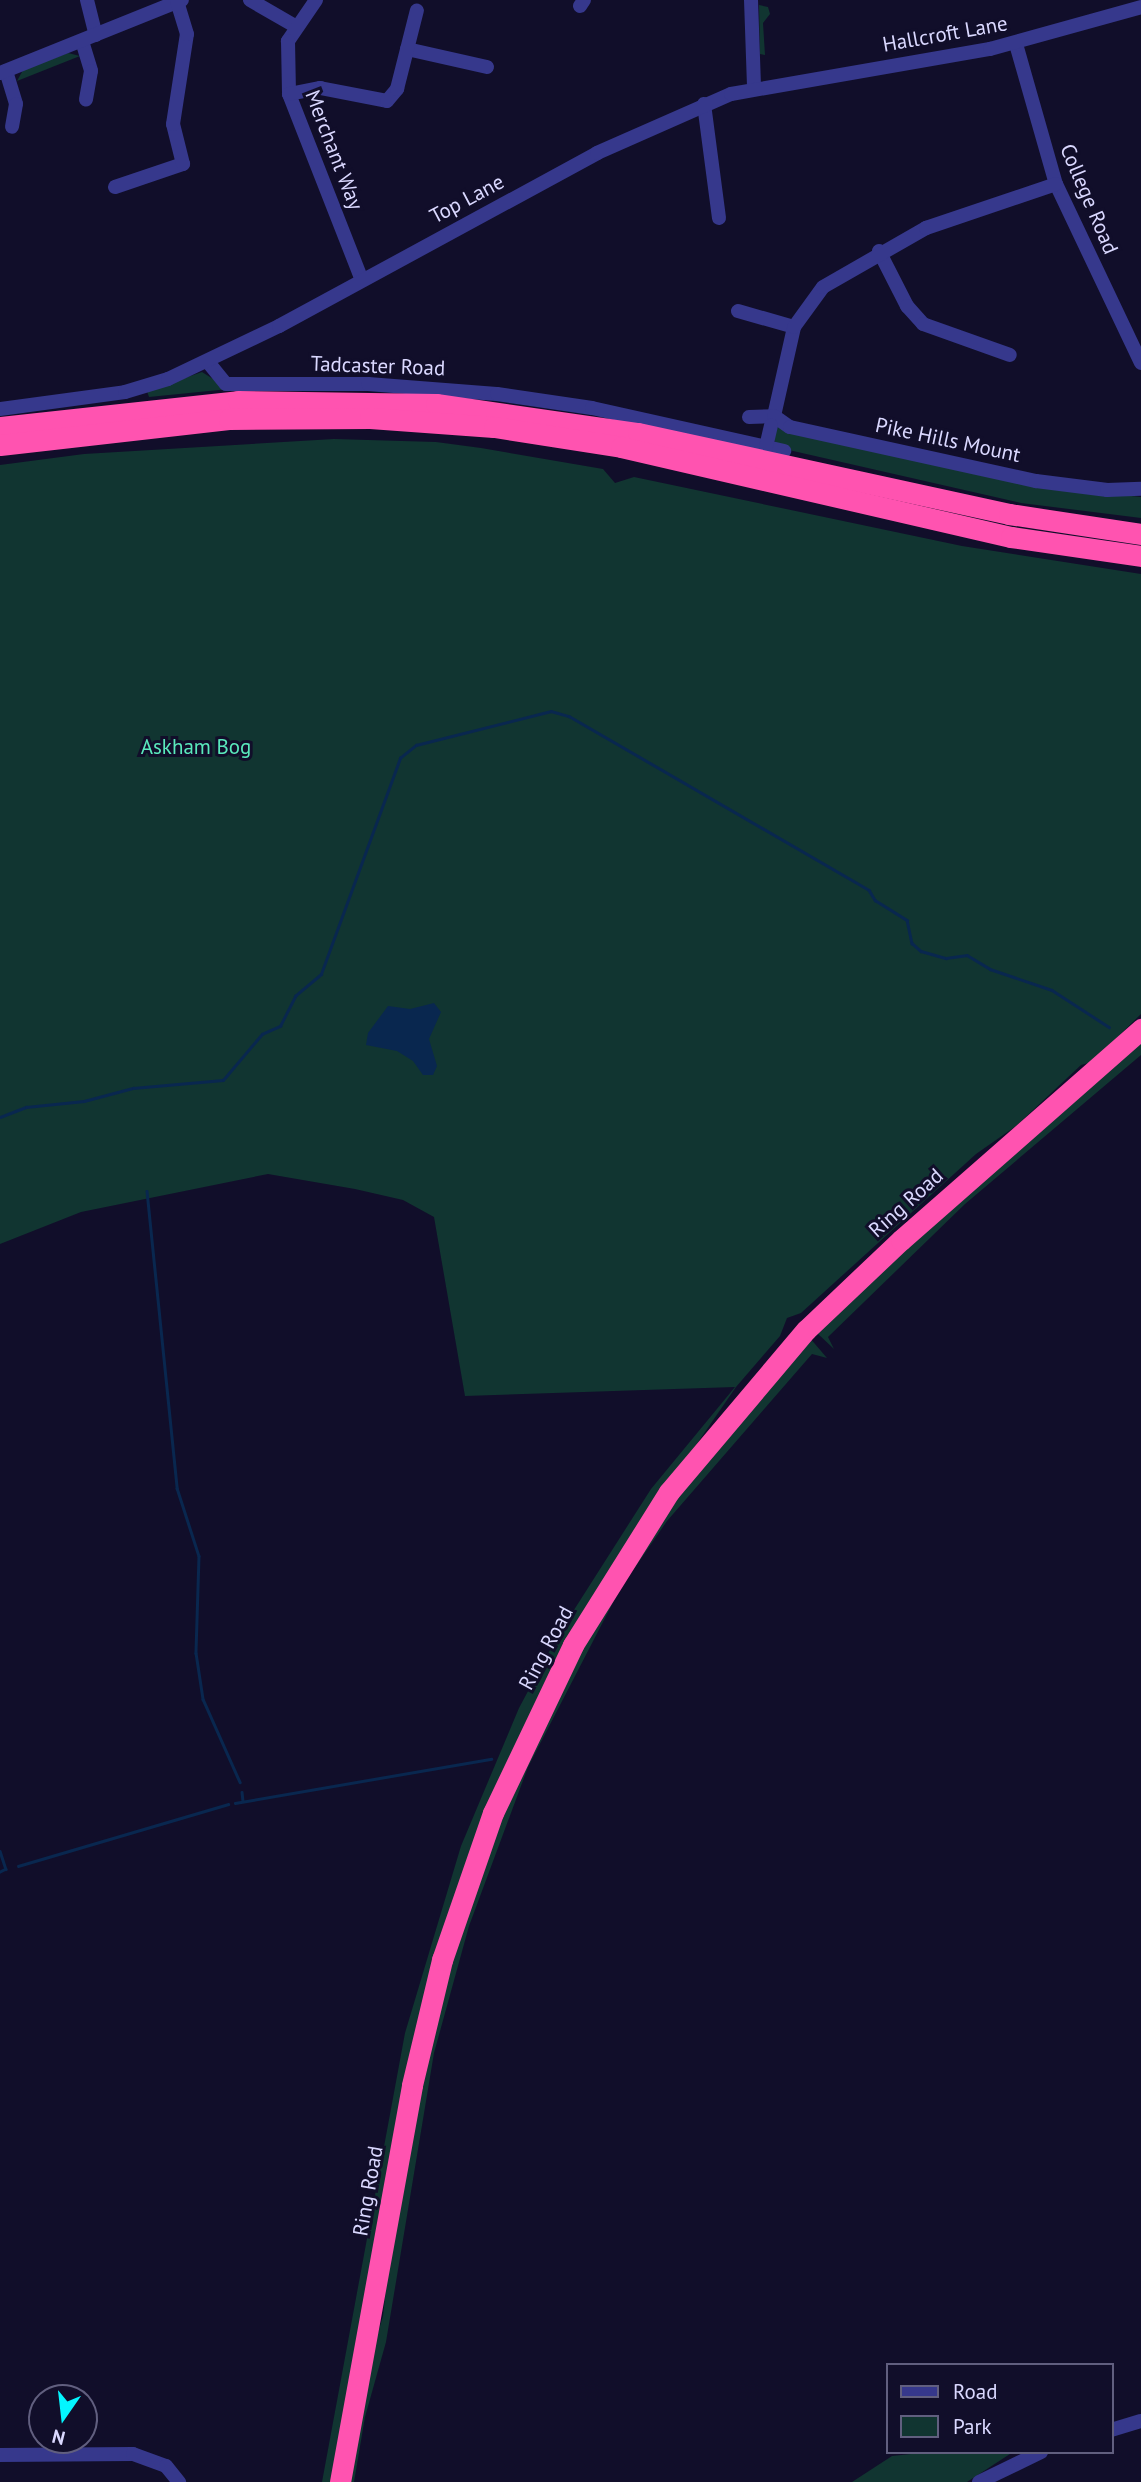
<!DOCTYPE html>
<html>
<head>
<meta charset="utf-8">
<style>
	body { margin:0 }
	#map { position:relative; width:1141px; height:2482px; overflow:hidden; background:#110e2a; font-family:"PT Sans",sans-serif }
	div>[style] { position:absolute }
	.green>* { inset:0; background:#113531 }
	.water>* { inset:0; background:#09274f }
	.stream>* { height:2.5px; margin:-1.25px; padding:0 1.25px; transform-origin:1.25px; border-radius:1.25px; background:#09274f }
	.minor>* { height:14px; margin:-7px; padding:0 7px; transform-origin:7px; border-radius:7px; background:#36388c }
	.highway>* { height:21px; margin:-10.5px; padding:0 10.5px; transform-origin:10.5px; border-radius:10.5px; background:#ff53b0 }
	span { translate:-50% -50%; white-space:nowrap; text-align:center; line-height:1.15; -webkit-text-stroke:6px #110e2a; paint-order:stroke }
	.street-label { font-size:21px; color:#dad8ff }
	.park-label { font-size:21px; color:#5ae9bc }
	.legend { position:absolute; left:886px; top:2363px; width:228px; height:91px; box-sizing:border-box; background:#110e2a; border:2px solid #615f7f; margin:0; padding:9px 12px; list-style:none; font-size:21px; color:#dad8ff }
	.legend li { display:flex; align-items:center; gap:14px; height:35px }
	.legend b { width:35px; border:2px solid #615f7f }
	.north { position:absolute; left:28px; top:2384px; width:70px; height:70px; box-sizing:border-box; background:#110e2a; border:2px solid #615f7f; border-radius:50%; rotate:194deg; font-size:19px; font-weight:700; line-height:28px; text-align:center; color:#dad8ff }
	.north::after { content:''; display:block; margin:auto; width:24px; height:32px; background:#04f6ff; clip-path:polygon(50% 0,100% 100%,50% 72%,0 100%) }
</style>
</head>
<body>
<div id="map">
	<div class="green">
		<div style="clip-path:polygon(759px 5px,768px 7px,770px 14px,763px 23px,765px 55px,760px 54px)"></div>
		<div style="clip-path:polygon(68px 53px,80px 56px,17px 81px,23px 70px)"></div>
		<div style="clip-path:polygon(202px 372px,229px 389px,149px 397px,147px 391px)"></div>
		<div style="clip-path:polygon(777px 423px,1076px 490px,1141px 497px,1141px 518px,1021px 503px,780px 448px,773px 439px)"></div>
		<div style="clip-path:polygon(334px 439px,436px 442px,481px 448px,603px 469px,615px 483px,634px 477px,962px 546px,1141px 574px,1141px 1014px,1092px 1062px,1081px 1065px,1016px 1126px,976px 1154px,801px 1313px,787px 1318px,780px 1336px,736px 1387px,612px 1567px,450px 1913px,333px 2482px,322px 2482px,405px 2033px,461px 1846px,519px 1708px,558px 1635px,651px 1489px,735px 1387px,465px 1396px,434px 1217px,403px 1200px,355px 1189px,268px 1174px,81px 1212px,0 1244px,0 465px,84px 454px)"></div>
		<div style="clip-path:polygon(1141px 1041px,1141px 1055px,965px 1204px,828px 1337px,834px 1349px,816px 1332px,941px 1213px)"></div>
		<div style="clip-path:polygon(809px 1337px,827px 1358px,812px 1354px,667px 1521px,620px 1589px,528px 1767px,469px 1926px,434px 2053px,386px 2342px,365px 2417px,354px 2482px,349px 2482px,365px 2378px,383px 2316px,392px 2232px,427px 2052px,460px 1924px,488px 1848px,566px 1675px,670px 1505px)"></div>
		<div style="clip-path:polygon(930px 2452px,1013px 2452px,967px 2482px,852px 2482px,892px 2456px)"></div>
	</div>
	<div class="water">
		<div style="clip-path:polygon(434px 1003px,441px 1012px,429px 1039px,437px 1066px,433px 1075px,423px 1075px,413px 1061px,397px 1051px,366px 1045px,368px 1033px,388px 1006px,410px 1009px)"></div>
	</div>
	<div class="stream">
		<div style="left:0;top:1117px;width:28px;rotate:-21deg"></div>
		<div style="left:26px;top:1107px;width:58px;rotate:-5.9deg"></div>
		<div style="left:84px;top:1101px;width:51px;rotate:-14.9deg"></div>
		<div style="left:133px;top:1088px;width:90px;rotate:-5.1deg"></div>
		<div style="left:223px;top:1080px;width:60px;rotate:-49.7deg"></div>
		<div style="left:262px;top:1034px;width:20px;rotate:-24deg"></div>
		<div style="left:280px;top:1026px;width:34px;rotate:-63deg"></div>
		<div style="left:295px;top:996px;width:34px;rotate:-40deg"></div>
		<div style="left:321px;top:974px;width:230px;rotate:-69.9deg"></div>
		<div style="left:400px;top:758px;width:21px;rotate:-39deg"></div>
		<div style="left:416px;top:745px;width:139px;rotate:-14.1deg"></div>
		<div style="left:551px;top:711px;width:19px;rotate:16deg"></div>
		<div style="left:569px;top:716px;width:347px;rotate:30.1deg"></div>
		<div style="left:869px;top:890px;width:12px;rotate:59deg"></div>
		<div style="left:875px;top:900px;width:38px;rotate:32deg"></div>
		<div style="left:907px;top:920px;width:24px;rotate:78deg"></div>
		<div style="left:912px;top:943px;width:12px;rotate:42deg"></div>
		<div style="left:921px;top:951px;width:26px;rotate:16deg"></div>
		<div style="left:946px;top:958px;width:21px;rotate:-8deg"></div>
		<div style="left:967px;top:955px;width:27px;rotate:31deg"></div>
		<div style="left:990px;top:969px;width:65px;rotate:18.7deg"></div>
		<div style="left:1052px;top:990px;width:68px;rotate:33deg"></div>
		<div style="left:147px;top:1191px;width:299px;rotate:84.2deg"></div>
		<div style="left:177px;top:1488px;width:71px;rotate:72.1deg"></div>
		<div style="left:199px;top:1556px;width:97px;rotate:91.8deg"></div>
		<div style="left:196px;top:1653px;width:47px;rotate:81.3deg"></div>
		<div style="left:203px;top:1699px;width:91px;rotate:66deg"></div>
		<div style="left:242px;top:1792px;width:9px;rotate:84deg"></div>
		<div style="left:235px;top:1803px;width:260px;rotate:-9.8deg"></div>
		<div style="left:0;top:1851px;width:19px;rotate:72deg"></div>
		<div style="left:6px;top:1869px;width:7px;rotate:153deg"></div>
		<div style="left:18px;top:1866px;width:219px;rotate:-16.4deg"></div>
	</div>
	<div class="minor">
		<div style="left:87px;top:0;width:36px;rotate:76deg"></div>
		<div style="left:250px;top:0;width:52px;rotate:30deg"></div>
		<div style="left:316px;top:0;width:50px;rotate:124.3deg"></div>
		<div style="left:288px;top:41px;width:53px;rotate:88.9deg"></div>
		<div style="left:289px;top:94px;width:198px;rotate:68.6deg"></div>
		<div style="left:751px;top:0;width:88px;rotate:88deg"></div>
		<div style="left:580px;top:6px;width:7px;rotate:-56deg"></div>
		<div style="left:82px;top:41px;width:31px;rotate:73deg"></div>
		<div style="left:91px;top:71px;width:29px;rotate:100deg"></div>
		<div style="left:1016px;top:44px;width:146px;rotate:74.1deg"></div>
		<div style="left:1056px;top:184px;width:198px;rotate:64.6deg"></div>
		<div style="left:407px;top:49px;width:82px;rotate:12.7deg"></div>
		<div style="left:6px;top:71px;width:34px;rotate:73deg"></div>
		<div style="left:16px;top:104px;width:23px;rotate:100deg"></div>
		<div style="left:0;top:73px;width:196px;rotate:-21.9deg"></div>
		<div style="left:289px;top:94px;width:32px;rotate:-11deg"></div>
		<div style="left:320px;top:88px;width:68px;rotate:11deg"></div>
		<div style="left:387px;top:101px;width:16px;rotate:-50deg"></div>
		<div style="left:397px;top:89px;width:81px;rotate:-75.8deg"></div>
		<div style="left:704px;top:104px;width:115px;rotate:82.5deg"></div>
		<div style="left:115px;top:187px;width:72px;rotate:-18.7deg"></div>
		<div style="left:183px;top:164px;width:41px;rotate:-104deg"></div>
		<div style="left:173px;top:124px;width:91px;rotate:-81.2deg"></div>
		<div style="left:187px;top:34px;width:34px;rotate:-107deg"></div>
		<div style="left:879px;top:251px;width:62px;rotate:63deg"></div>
		<div style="left:907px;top:306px;width:24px;rotate:48deg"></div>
		<div style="left:923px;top:324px;width:92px;rotate:19.6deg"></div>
		<div style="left:738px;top:311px;width:58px;rotate:15.9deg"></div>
		<div style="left:208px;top:362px;width:28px;rotate:51deg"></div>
		<div style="left:226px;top:384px;width:142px"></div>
		<div style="left:368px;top:384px;width:129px;rotate:4.4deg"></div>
		<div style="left:497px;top:394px;width:96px;rotate:8.4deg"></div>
		<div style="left:592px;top:408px;width:197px;rotate:12.6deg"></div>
		<div style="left:0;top:409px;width:126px;rotate:-7.7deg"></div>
		<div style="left:125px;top:392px;width:45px;rotate:-16.8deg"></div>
		<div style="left:168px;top:379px;width:123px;rotate:-25.5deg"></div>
		<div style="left:279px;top:326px;width:362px;rotate:-28.5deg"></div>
		<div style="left:597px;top:153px;width:146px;rotate:-23.8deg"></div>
		<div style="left:731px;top:94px;width:263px;rotate:-9.9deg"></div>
		<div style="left:990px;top:49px;width:157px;rotate:-15.5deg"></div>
		<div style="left:774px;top:416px;width:91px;rotate:-77.3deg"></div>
		<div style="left:794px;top:327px;width:49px;rotate:-54.1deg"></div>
		<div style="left:823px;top:287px;width:119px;rotate:-29.8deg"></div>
		<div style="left:926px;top:228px;width:137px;rotate:-18.7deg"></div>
		<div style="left:749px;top:417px;width:25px;rotate:-2deg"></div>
		<div style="left:774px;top:416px;width:19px;rotate:35deg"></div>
		<div style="left:790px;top:427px;width:252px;rotate:12.4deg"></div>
		<div style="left:1036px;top:481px;width:72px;rotate:7.2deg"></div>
		<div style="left:1107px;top:490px;width:34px;rotate:-2deg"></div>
		<div style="left:766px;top:447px;width:22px;rotate:-77deg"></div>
		<div style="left:1111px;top:2430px;width:31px;rotate:-17deg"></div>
		<div style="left:0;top:2455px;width:133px;rotate:-0.4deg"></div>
		<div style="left:133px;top:2454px;width:35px;rotate:20deg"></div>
		<div style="left:166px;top:2466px;width:21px;rotate:51deg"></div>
		<div style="left:979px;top:2482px;width:69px;rotate:-25.8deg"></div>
	</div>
	<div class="highway">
		<div style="left:0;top:427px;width:239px;rotate:-6.2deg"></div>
		<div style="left:238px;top:401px;width:198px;rotate:0.9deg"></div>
		<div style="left:436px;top:404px;width:204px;rotate:8.2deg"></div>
		<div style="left:638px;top:433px;width:380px;rotate:12.3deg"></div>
		<div style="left:1009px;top:514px;width:134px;rotate:8.6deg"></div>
		<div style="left:0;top:445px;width:230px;rotate:-6.5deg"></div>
		<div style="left:229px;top:419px;width:141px;rotate:-0.4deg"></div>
		<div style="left:370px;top:418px;width:124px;rotate:4.2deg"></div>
		<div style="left:494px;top:427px;width:129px;rotate:8.9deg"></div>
		<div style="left:621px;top:447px;width:400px;rotate:13deg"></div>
		<div style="left:1011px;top:537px;width:131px;rotate:8.3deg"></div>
		<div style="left:340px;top:2482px;width:403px;rotate:-79.7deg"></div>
		<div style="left:412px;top:2085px;width:129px;rotate:-76.5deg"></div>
		<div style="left:442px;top:1960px;width:156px;rotate:-70.9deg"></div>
		<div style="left:493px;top:1813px;width:186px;rotate:-64.5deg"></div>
		<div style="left:573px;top:1645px;width:181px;rotate:-57.9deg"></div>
		<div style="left:669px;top:1492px;width:212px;rotate:-49.8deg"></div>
		<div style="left:806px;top:1330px;width:131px;rotate:-43.5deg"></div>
		<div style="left:901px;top:1240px;width:320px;rotate:-41.3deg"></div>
	</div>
	<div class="street-label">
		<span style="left:945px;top:34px;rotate:-10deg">Hallcroft Lane</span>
		<span style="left:334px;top:150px;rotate:69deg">Merchant Way</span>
		<span style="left:467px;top:199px;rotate:-28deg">Top Lane</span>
		<span style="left:1089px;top:199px;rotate:67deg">College Road</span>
		<span style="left:378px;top:366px;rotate:2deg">Tadcaster Road</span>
		<span style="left:948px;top:440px;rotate:12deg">Pike Hills Mount</span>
		<span style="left:906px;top:1203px;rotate:-42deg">Ring Road</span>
		<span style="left:546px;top:1648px;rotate:-62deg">Ring Road</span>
		<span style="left:368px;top:2191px;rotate:-80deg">Ring Road</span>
	</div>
	<div class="park-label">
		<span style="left:196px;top:747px">Askham Bog</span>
	</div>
	<ul class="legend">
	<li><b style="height:9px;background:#36388c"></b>Road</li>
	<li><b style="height:19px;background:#113531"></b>Park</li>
	</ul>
	<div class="north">N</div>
</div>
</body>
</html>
